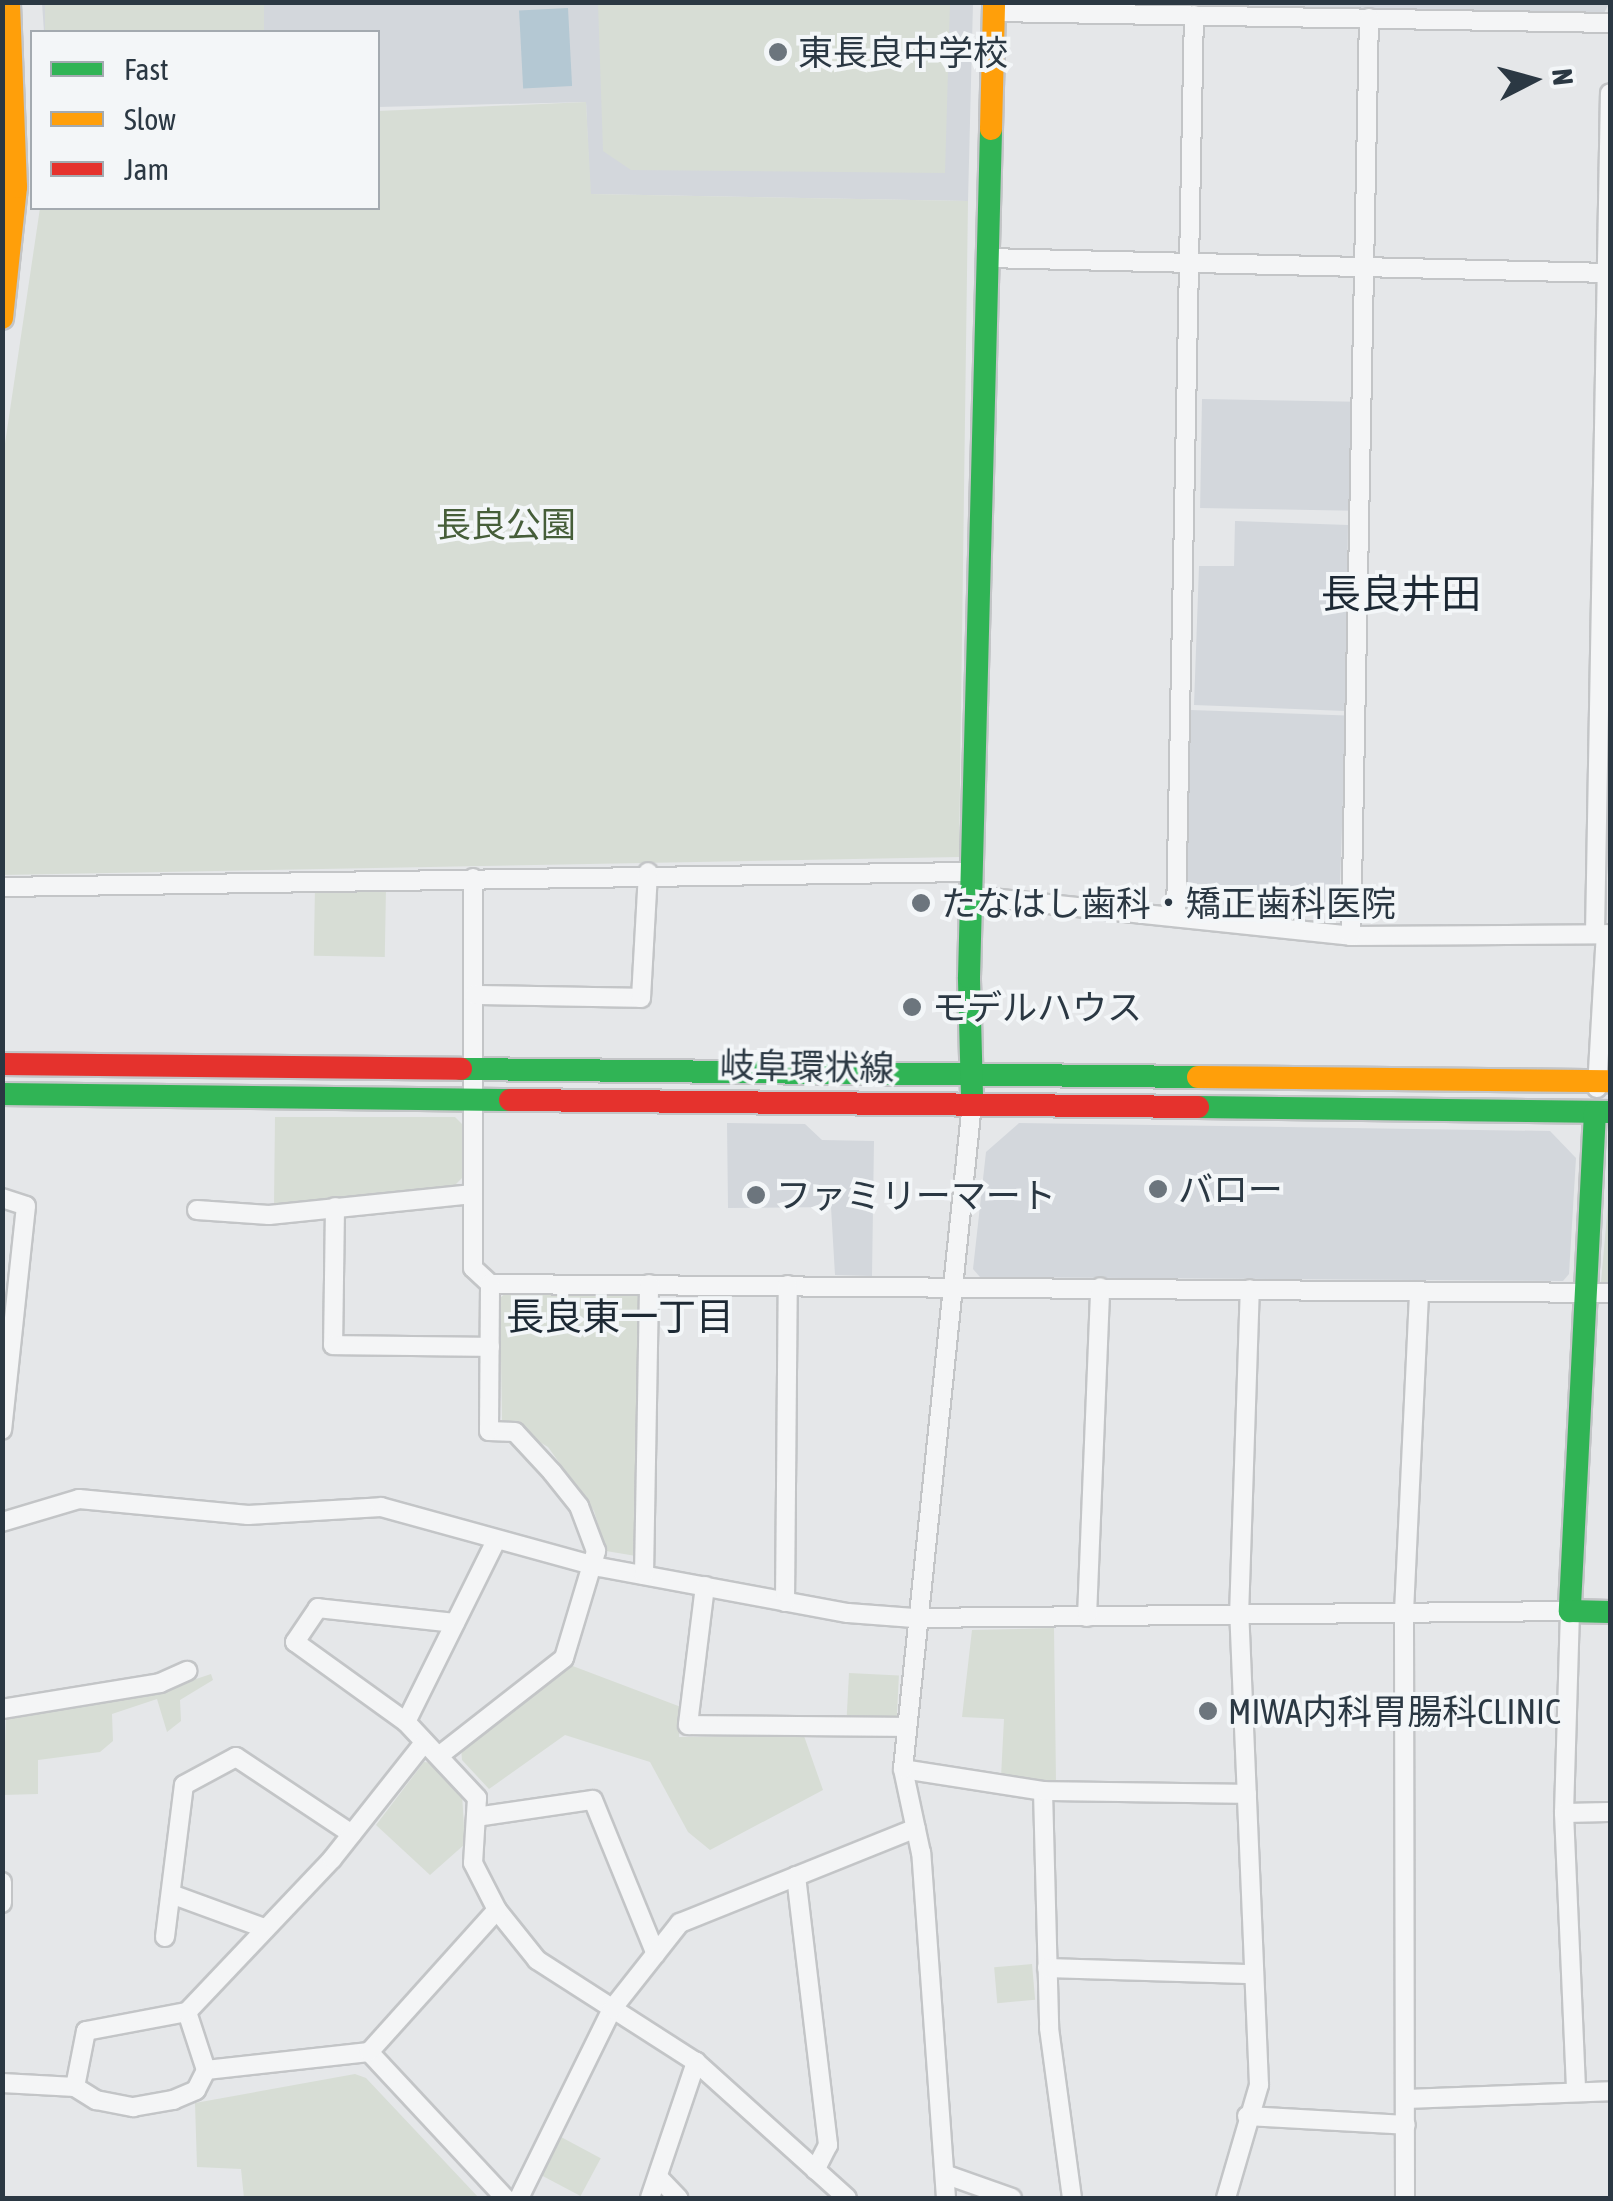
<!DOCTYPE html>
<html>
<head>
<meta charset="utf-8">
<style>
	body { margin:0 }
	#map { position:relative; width:1613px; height:2201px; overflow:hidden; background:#e5e7e9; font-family:"Asap Condensed","Noto Sans JP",sans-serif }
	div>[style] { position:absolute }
	.built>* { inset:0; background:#d3d7dc; transform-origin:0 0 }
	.green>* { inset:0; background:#d7ddd5; transform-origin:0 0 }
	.water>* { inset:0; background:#b4c8d3; transform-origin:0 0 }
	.roads { filter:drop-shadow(2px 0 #c3c5c7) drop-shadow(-2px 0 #c3c5c7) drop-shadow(0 2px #c3c5c7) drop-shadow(0 -2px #c3c5c7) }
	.street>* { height:18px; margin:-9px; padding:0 9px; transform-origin:9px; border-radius:9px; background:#f4f5f6 }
	.fast>* { height:22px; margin:-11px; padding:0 11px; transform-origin:11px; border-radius:11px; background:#30b455 }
	.slow>* { height:22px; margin:-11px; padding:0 11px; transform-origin:11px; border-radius:11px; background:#ff9f0a }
	.jam>* { height:22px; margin:-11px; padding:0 11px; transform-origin:11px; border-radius:11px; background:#e5322d }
	.dots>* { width:28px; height:28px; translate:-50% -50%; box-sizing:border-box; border:5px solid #f3f6f8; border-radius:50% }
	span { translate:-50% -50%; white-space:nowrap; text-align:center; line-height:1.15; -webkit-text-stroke:8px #f3f6f8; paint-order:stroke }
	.poi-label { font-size:35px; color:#2b3843 }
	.left { translate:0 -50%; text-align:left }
	.park-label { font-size:35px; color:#465e39 }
	.street-label { font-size:35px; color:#2b3843 }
	.neighbourhood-label { font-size:38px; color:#1d2934 }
	.quarter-label { font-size:40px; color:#1d2934 }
	.frame { position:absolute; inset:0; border:5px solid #2b3843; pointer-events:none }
	.legend { position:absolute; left:30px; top:30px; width:350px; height:180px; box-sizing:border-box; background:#f3f6f8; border:2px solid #a3aab0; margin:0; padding:12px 18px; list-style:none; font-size:30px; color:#2b3843 }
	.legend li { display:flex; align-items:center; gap:20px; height:50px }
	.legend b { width:50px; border:2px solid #a3aab0 }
	.north { position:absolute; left:1483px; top:30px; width:100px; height:100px; -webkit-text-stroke:8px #f3f6f8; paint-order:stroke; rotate:84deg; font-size:28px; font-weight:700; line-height:40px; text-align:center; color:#2b3843 }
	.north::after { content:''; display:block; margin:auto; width:35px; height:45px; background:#2b3843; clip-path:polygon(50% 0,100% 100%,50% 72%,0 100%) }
</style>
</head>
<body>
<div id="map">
	<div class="built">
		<div style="clip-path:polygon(1610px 2px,1603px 15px,1024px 3px)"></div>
		<div style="clip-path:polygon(42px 3px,973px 3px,968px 201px,590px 194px,586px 102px,378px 107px,378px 32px,44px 32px)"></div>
		<div style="left:1202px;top:399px;width:154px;height:109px;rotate:1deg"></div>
		<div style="clip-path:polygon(1235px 521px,1348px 525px,1345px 711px,1194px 705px,1199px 566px,1234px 566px)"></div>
		<div style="left:1190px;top:710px;width:156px;height:194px;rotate:2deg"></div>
		<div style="clip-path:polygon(727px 1123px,805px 1124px,822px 1140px,874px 1141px,872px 1276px,835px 1275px,831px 1207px,728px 1208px)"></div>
		<div style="clip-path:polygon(1019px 1123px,1550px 1131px,1576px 1158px,1569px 1274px,1563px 1281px,980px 1277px,973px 1269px,986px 1152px)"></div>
	</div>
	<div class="green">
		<div style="left:45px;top:3px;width:219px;height:29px"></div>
		<div style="clip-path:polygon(598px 3px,950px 3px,945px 173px,631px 170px,603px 151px)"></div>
		<div style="clip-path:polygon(586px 102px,591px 194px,968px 201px,959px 857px,3px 875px,3px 457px,40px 208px,378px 208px,378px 111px)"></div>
		<div style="left:386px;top:887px;width:70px;height:71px;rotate:91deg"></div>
		<div style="clip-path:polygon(275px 1117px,455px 1117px,463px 1125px,462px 1178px,455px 1185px,274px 1205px)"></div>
		<div style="clip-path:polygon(1610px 1182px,1610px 1282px,1601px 1282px)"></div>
		<div style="clip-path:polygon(507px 1292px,639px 1294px,636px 1556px,606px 1551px,594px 1511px,548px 1447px,502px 1420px,500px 1298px)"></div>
		<div style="clip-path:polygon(1054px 1628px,1056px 1781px,1001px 1777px,1004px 1719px,962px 1717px,972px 1630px)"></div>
		<div style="clip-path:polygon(570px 1665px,681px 1707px,679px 1737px,804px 1736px,823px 1790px,710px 1850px,688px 1832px,650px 1762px,565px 1735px,489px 1789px,462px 1760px,461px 1747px)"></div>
		<div style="left:849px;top:1673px;width:50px;height:42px;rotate:3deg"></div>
		<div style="clip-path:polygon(211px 1674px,213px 1680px,180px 1700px,181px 1721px,167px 1732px,157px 1699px,112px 1714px,113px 1741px,100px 1752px,38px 1760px,38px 1794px,3px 1795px,6px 1717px,163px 1690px)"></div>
		<div style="clip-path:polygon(424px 1762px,434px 1763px,462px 1793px,465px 1844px,430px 1875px,376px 1825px)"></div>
		<div style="left:1032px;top:1964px;width:36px;height:38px;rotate:85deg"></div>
		<div style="clip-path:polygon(355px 2074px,366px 2078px,479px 2198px,244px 2198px,241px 2169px,197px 2167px,195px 2103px)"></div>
		<div style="left:561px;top:2137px;width:45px;height:43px;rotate:28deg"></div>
	</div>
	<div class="water">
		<div style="left:568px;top:8px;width:78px;height:49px;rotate:87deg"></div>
	</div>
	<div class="roads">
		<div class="street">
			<div style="left:994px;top:12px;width:616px;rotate:1.02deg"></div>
			<div style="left:987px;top:258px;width:623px;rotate:1.38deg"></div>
			<div style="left:473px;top:878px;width:390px;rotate:90deg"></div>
			<div style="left:473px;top:1268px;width:23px;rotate:43deg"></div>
			<div style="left:490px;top:1284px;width:1120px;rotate:0.46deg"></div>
			<div style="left:2px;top:887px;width:971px;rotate:-0.89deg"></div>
			<div style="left:972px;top:896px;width:381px;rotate:6deg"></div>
			<div style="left:1351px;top:936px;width:259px;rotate:-0.4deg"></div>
			<div style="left:1176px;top:917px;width:902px;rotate:-88.86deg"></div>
			<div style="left:1595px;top:934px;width:841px;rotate:-88.98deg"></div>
			<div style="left:1351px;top:936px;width:918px;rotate:-88.88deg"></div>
			<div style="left:474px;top:995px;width:167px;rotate:1deg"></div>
			<div style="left:641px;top:998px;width:126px;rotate:-86.8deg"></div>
			<div style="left:1597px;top:1088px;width:154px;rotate:-86.7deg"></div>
			<div style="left:2px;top:1198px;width:25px;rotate:18deg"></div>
			<div style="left:26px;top:1206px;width:225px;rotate:96.1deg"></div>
			<div style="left:335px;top:1207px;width:138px;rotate:90.8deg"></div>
			<div style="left:333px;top:1345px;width:157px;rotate:0.7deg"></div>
			<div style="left:197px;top:1210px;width:72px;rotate:4deg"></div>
			<div style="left:269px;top:1215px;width:205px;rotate:-5.9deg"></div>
			<div style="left:2px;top:1522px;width:80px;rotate:-16.6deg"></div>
			<div style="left:79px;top:1499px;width:170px;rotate:5.4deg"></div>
			<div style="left:248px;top:1515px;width:133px;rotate:-3.4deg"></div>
			<div style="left:381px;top:1507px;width:226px;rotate:15.4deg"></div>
			<div style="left:599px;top:1567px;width:253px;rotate:10.5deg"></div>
			<div style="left:848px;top:1613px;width:66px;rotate:4.3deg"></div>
			<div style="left:914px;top:1618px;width:656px;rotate:-0.61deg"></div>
			<div style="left:1570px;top:1611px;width:202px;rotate:91.7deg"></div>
			<div style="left:1564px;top:1813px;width:279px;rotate:87.5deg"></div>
			<div style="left:644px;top:1575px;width:291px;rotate:-89deg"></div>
			<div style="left:705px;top:1586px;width:140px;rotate:97deg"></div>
			<div style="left:688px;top:1725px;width:218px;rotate:0.5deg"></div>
			<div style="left:785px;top:1602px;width:317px;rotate:-89.5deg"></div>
			<div style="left:1087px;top:1617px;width:330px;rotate:-87.7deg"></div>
			<div style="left:455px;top:1623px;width:138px;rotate:-173.8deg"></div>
			<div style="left:318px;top:1608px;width:41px;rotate:124.1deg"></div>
			<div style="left:295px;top:1642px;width:137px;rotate:35.8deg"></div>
			<div style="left:406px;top:1722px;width:104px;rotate:46.9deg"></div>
			<div style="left:477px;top:1798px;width:65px;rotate:93.5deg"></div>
			<div style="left:473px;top:1863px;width:53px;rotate:62.9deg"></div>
			<div style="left:497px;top:1910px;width:64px;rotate:51.3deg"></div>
			<div style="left:537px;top:1960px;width:189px;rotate:32.7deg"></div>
			<div style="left:696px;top:2062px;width:203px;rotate:42deg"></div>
			<div style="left:2px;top:1709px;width:160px;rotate:-9.3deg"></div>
			<div style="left:160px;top:1683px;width:30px;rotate:-24deg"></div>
			<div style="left:406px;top:1722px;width:202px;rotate:-63.6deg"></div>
			<div style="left:440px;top:1755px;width:157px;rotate:-38deg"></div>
			<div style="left:564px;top:1658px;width:112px;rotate:-73.3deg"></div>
			<div style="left:596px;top:1551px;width:48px;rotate:-110.7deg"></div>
			<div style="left:579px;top:1506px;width:43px;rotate:-128.5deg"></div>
			<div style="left:552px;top:1472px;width:54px;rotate:-132.8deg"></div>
			<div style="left:515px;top:1432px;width:26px;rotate:-178deg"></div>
			<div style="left:489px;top:1431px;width:147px;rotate:-89.6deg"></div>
			<div style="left:903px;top:1769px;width:142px;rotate:8.9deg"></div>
			<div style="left:1043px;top:1791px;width:237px;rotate:88.5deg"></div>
			<div style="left:1049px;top:2028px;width:172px;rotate:82.3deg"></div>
			<div style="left:1043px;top:1791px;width:204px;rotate:0.8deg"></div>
			<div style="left:1564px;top:1813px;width:46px;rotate:-1.2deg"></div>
			<div style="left:476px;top:1817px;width:118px;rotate:-8.3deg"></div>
			<div style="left:593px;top:1800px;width:166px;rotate:67.8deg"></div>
			<div style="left:796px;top:1876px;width:271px;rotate:83.2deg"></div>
			<div style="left:828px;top:2145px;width:28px;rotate:117deg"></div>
			<div style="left:2px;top:1882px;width:21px;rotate:90deg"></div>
			<div style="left:171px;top:1894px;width:99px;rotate:20.1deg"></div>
			<div style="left:165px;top:1937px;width:153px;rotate:-82.9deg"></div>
			<div style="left:184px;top:1785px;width:59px;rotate:-28.3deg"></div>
			<div style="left:236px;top:1757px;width:139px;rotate:33.6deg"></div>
			<div style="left:1047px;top:1968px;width:207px;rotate:1.7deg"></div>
			<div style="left:369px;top:2052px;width:200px;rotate:47deg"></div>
			<div style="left:206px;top:2070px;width:164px;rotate:-6.3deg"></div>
			<div style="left:369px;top:2052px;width:191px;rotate:-48deg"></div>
			<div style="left:2px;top:2083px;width:73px;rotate:3.1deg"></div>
			<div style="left:75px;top:2087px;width:25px;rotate:32deg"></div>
			<div style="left:96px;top:2100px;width:38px;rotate:11deg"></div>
			<div style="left:133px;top:2107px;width:41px;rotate:-9.9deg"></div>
			<div style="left:173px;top:2100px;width:25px;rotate:-23deg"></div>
			<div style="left:196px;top:2090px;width:22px;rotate:-63deg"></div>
			<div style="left:206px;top:2070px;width:61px;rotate:-108.1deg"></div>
			<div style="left:75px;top:2087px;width:57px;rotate:-78.9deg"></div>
			<div style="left:86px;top:2031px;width:103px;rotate:-10.7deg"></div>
			<div style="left:187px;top:2012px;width:211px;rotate:-46.5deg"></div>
			<div style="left:332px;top:1859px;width:148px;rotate:-51.6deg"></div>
			<div style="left:1406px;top:2099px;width:204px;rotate:-2.2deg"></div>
			<div style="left:1247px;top:2116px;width:159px;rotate:3.2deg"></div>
			<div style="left:947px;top:2175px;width:69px;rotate:19.5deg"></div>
			<div style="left:659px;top:2178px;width:28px;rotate:46deg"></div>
			<div style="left:519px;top:2198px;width:211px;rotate:-63.8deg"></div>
			<div style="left:612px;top:2009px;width:110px;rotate:-51.7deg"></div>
			<div style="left:680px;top:1923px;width:254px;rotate:-21.9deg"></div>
			<div style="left:650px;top:2198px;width:144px;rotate:-71.3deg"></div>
			<div style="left:946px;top:2198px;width:346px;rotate:-94.1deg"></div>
			<div style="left:921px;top:1853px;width:86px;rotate:-102.1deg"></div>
			<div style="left:903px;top:1769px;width:669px;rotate:-84.08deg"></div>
			<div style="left:1226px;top:2198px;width:118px;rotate:-73.7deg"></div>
			<div style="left:1259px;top:2085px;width:469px;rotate:-92.4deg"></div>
			<div style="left:1239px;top:1616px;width:327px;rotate:-88.1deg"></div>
			<div style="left:1405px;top:2198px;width:586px;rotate:-90.1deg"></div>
			<div style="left:1404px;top:1612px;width:321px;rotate:-87.3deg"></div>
		</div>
		<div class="fast">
			<div style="left:461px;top:1069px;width:737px;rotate:0.62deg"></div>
			<div style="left:2px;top:1094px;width:508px;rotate:0.68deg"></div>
			<div style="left:972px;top:1095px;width:118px;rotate:-91.5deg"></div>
			<div style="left:969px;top:977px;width:848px;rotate:-88.51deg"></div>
			<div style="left:1198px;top:1107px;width:412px;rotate:0.7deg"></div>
			<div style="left:1595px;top:1112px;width:500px;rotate:92.9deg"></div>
			<div style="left:1570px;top:1611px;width:40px;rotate:1.4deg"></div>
		</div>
		<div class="slow">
			<div style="left:991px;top:129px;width:127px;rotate:-88.6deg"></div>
			<div style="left:2px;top:318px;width:132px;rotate:-83.9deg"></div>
			<div style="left:16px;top:187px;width:185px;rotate:-92.2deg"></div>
			<div style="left:1198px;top:1077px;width:412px;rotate:0.6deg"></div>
		</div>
		<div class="jam">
			<div style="left:2px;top:1064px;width:459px;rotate:0.6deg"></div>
			<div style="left:510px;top:1100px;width:688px;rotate:0.58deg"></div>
		</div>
	</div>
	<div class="dots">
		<div style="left:778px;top:52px;background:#6c757d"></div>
		<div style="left:921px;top:903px;background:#6c757d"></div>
		<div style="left:912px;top:1007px;background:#6c757d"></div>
		<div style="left:1158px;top:1189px;background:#6c757d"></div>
		<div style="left:756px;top:1195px;background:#6c757d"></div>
		<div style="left:1208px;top:1711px;background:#6c757d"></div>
	</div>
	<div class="poi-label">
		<span class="left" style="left:798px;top:52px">東長良中学校</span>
		<span class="left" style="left:941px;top:903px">たなはし歯科・矯正歯科医院</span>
		<span class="left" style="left:932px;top:1007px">モデルハウス</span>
		<span class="left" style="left:1178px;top:1189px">バロー</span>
		<span class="left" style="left:776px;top:1195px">ファミリーマート</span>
		<span class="left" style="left:1228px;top:1711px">MIWA内科胃腸科CLINIC</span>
	</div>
	<div class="park-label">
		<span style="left:506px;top:524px">長良公園</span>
	</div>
	<div class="street-label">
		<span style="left:807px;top:1066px;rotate:1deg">岐阜環状線</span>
	</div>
	<div class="neighbourhood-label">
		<span style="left:620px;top:1317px">長良東一丁目</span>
	</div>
	<div class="quarter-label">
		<span style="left:1401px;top:594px">長良井田</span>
	</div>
	<div class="frame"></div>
	<ul class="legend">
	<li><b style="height:12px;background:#30b455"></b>Fast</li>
	<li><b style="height:12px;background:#ff9f0a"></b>Slow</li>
	<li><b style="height:12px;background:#e5322d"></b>Jam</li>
	</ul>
	<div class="north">N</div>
</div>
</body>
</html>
